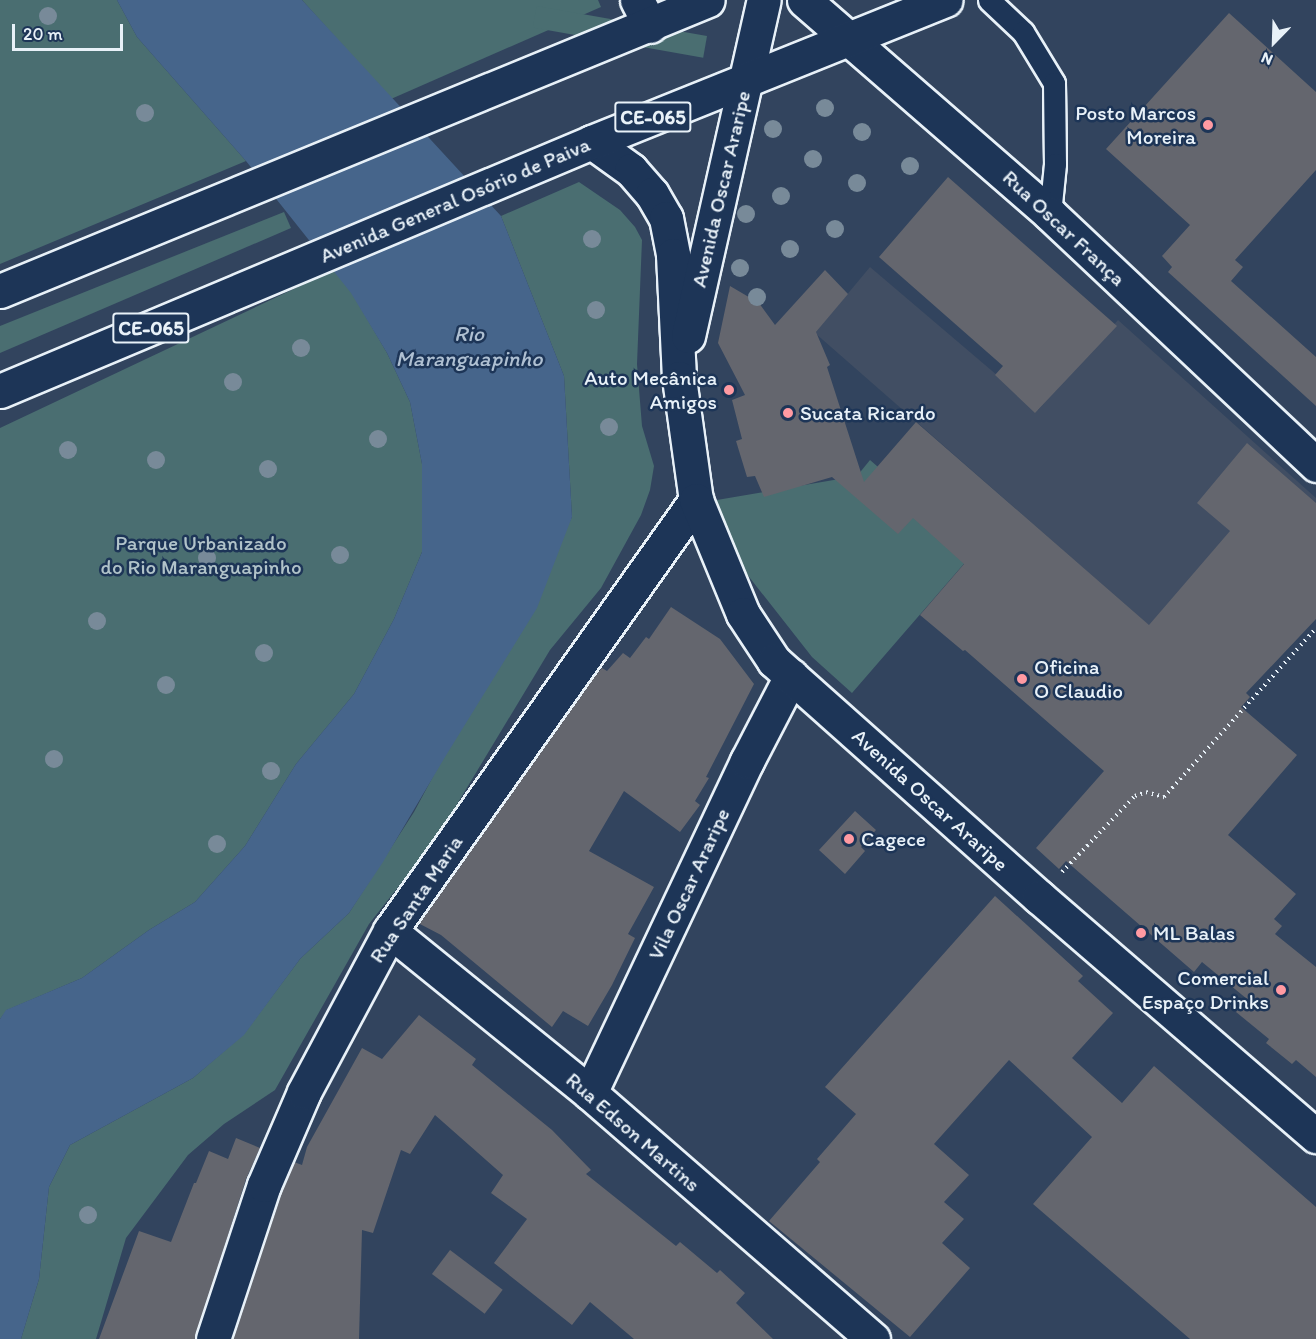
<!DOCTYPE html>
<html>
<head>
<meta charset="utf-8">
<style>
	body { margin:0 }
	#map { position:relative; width:1316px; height:1339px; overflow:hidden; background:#32445e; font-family:Itim,sans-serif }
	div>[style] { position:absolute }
	.built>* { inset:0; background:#414e63 }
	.green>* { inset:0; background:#4a6e71; transform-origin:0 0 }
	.water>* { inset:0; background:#46658b }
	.building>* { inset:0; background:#64666e; transform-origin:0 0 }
	.path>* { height:4px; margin-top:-2px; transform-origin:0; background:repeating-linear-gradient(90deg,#e8f1f8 0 1.5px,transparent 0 6px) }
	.roads { filter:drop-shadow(2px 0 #e8f1f8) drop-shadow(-2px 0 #e8f1f8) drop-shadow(0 2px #e8f1f8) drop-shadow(0 -2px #e8f1f8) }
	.service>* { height:21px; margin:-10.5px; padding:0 10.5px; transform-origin:10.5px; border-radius:10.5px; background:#1d3557 }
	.minor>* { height:33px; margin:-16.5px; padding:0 16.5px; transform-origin:16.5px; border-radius:16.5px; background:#1d3557 }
	.tertiary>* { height:33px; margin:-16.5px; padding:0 16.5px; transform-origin:16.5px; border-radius:16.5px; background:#1d3557 }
	.primary>* { height:33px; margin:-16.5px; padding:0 16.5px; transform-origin:16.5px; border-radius:16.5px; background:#1d3557 }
	.trees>* { width:18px; height:18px; margin:-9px; border-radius:50%; background:#788a99 }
	.dots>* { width:16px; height:16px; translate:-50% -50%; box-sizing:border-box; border:3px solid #1d3557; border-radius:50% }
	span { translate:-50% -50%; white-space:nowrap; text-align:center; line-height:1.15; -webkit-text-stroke:5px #1d3557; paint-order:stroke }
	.shield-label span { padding:2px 4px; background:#1d3557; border:2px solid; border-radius:4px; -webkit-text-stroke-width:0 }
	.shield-label { font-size:20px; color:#e8f1f8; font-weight:700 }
	.poi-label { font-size:21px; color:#e8f1f8 }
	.right { translate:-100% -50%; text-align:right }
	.left { translate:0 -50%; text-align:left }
	.street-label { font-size:21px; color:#e8f1f8 }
	.park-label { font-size:21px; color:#b1c3c9 }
	.water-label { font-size:22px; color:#afc0d2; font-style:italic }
	.north { position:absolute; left:1244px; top:12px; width:60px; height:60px; -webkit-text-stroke:4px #1d3557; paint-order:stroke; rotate:203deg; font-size:16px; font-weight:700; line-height:24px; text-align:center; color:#e8f1f8 }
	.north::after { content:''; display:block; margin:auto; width:21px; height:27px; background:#e8f1f8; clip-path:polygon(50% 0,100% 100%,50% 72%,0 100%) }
	.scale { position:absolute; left:12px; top:24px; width:111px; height:27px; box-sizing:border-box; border:3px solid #e8f1f8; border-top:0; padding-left:8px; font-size:18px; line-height:21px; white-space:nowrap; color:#e8f1f8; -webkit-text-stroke:4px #1d3557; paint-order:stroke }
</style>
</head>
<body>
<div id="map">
	<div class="built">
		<div style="clip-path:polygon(870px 267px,1038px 410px,1118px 320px,1316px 498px,1316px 522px,1193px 664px,815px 333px)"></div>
	</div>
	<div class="green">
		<div style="clip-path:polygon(0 0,117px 0,137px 37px,246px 161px,0 264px)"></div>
		<div style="clip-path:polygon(302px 0,598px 0,601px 7px,391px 99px)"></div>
		<div style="left:707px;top:36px;width:22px;height:173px;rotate:100deg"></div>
		<div style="clip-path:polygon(579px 182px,620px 210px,635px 227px,642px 240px,637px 364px,642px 426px,654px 466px,650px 490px,641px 515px,601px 588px,550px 650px,436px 839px,369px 924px,275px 1090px,224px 1124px,188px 1155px,126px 1238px,96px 1339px,21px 1339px,39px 1279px,49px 1187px,70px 1145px,193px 1078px,244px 1034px,300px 959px,349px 913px,414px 812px,572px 517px,564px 376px,501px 216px)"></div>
		<div style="clip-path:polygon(284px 212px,291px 228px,0 353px,0 326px)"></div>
		<div style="clip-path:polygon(334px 270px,352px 293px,387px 353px,410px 402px,422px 464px,422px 552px,394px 619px,354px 694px,296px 764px,245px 846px,195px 902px,149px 930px,82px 978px,7px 1010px,0 1019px,0 428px)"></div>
		<div style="clip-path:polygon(870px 460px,975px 551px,852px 693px,812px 657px,746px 573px,711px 501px,857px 476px)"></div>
	</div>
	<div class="water">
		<div style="clip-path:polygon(117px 0,302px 0,501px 216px,564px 376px,572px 517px,537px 608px,445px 757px,383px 862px,349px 913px,300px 959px,244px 1035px,193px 1078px,70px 1145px,49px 1187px,39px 1279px,21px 1339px,0 1339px,0 1019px,6px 1010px,82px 978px,149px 930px,195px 902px,245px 846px,296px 764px,354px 694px,394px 619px,422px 552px,422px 464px,410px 402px,387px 353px,351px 293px,246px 161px,137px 37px)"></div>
	</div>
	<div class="building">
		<div style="clip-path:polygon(1229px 13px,1316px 92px,1316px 170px,1235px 260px,1243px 267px,1231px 281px,1316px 357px,1316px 406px,1168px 272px,1172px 267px,1162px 256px,1190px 225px,1106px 149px)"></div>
		<div style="clip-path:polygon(948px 177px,1117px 326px,1035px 413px,995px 375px,1003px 366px,879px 257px)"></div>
		<div style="clip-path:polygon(825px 270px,848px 294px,816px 332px,830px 365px,827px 367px,864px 482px,916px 422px,1149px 625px,1230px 531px,1197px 503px,1247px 443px,1316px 503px,1316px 619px,1246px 693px,1250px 697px,1241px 707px,1297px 755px,1228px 835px,1296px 894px,1274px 919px,1282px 926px,1275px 934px,1316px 967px,1316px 1077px,1296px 1060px,1292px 1064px,1266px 1043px,1269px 1039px,1236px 1012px,1247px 999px,1202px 962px,1194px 972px,1066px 861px,1059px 869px,1036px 848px,1104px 771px,965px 650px,963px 651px,920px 615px,964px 564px,913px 518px,898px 534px,832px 477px,764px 497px,755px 476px,747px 477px,736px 441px,742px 439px,732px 400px,745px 395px,718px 343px,730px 286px,759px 303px,775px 325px)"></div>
		<div style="clip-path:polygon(671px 607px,720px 639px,754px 684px,706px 777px,709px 778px,695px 801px,700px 805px,680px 832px,624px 791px,589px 851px,654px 887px,628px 934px,635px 938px,612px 985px,588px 1026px,563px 1011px,552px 1027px,441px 935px,418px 923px,592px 679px,602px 668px,607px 671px,623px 653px,630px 658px,646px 637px,649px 639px)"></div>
		<div style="clip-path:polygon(855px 811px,876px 830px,861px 847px,865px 851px,845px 874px,819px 850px)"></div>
		<div style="clip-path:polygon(995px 896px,1083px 976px,1078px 981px,1113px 1013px,1072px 1058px,1122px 1103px,1154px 1066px,1316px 1207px,1316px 1339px,1190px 1339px,1033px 1204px,1092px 1137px,1009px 1060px,934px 1144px,969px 1175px,944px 1202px,964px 1219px,942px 1243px,970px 1268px,910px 1337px,769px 1221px,820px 1162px,817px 1159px,856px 1114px,825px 1087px)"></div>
		<div style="clip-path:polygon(419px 1015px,476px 1059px,472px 1065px,552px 1130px,591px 1170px,586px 1174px,676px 1246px,680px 1242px,717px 1273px,720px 1270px,745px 1293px,736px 1303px,773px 1339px,634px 1339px,590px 1302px,572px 1325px,494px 1263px,527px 1219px,491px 1193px,503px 1175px,435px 1115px,410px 1154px,401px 1150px,373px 1233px,362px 1230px,359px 1339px,233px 1339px,282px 1192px,294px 1162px,302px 1165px,307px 1147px,362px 1048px,382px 1059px)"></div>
		<div style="clip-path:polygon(236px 1138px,260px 1148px,246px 1179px,195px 1339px,99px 1339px,139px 1231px,171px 1242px,194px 1183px,196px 1183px,209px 1151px,228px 1159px)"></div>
		<div style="left:450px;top:1250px;width:66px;height:30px;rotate:37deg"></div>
	</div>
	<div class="path">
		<div style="left:1062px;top:872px;width:105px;rotate:-46.2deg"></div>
		<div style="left:1135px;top:796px;width:12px;rotate:-20deg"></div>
		<div style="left:1146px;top:792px;width:19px;rotate:16deg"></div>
		<div style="left:1164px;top:797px;width:227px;rotate:-48deg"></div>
	</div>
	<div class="roads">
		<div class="service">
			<div style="left:989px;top:0;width:47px;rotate:43.3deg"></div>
			<div style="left:1023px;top:32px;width:60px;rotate:58.7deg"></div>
			<div style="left:1054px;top:83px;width:81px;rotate:89.3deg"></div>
			<div style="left:1055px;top:164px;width:50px;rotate:95.7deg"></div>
		</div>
		<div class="minor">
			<div style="left:637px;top:0;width:29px;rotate:63deg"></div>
			<div style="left:390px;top:931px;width:257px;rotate:39deg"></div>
			<div style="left:590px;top:1093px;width:375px;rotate:41deg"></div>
			<div style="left:590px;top:1093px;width:367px;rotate:-64.7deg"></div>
			<div style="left:747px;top:761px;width:96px;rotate:-62.6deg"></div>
			<div style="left:213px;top:1339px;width:162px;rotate:-71.7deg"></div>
			<div style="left:264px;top:1185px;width:101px;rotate:-66.7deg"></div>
			<div style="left:304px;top:1092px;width:183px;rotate:-61.9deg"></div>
			<div style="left:390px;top:931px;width:529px;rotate:-54.63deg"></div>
		</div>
		<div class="tertiary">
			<div style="left:804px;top:0;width:326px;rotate:41deg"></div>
			<div style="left:1050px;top:214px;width:366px;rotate:43.3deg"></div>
			<div style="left:592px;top:142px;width:48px;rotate:35.7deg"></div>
			<div style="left:631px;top:170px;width:32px;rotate:49deg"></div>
			<div style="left:652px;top:194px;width:28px;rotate:60deg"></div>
			<div style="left:666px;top:218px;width:38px;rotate:79deg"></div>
			<div style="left:673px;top:255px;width:123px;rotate:87.2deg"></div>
			<div style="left:679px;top:378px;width:123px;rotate:82.1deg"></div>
			<div style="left:696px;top:500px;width:123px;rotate:67.6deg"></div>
			<div style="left:743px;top:614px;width:56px;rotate:56.6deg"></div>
			<div style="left:774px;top:661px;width:355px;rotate:41.7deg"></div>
			<div style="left:1039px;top:897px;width:366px;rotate:40.8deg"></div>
			<div style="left:688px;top:336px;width:344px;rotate:-77.3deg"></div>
		</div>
		<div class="primary">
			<div style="left:0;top:291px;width:765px;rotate:-22.34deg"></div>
			<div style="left:0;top:391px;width:642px;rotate:-22.81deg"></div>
			<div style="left:592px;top:142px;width:381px;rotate:-21.9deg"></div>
		</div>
	</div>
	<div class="trees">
		<div style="left:48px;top:16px"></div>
		<div style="left:825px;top:108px"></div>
		<div style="left:145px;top:113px"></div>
		<div style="left:773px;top:129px"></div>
		<div style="left:862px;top:132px"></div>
		<div style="left:813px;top:159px"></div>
		<div style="left:910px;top:166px"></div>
		<div style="left:857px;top:183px"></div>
		<div style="left:781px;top:196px"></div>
		<div style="left:746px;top:214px"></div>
		<div style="left:835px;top:229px"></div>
		<div style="left:592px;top:239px"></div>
		<div style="left:790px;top:249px"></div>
		<div style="left:740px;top:268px"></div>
		<div style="left:757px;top:297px"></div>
		<div style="left:596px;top:310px"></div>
		<div style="left:301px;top:348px"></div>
		<div style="left:233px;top:382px"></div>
		<div style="left:609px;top:427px"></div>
		<div style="left:378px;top:439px"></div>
		<div style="left:68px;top:450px"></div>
		<div style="left:156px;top:460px"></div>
		<div style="left:268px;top:469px"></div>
		<div style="left:340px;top:555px"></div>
		<div style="left:207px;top:558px"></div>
		<div style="left:97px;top:621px"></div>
		<div style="left:264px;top:653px"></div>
		<div style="left:166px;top:685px"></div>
		<div style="left:54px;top:759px"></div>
		<div style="left:271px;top:771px"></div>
		<div style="left:217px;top:844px"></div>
		<div style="left:88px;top:1215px"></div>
	</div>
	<div class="dots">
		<div style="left:1208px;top:125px;background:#ff9aa2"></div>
		<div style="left:729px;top:390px;background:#ff9aa2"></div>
		<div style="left:788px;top:413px;background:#ff9aa2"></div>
		<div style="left:1022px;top:679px;background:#ff9aa2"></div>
		<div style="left:849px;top:839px;background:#ff9aa2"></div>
		<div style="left:1141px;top:933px;background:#ff9aa2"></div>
		<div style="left:1281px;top:990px;background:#ff9aa2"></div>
	</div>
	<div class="shield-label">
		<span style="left:653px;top:117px">CE-065</span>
		<span style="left:151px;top:328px">CE-065</span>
	</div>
	<div class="poi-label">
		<span class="right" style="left:1196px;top:125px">Posto Marcos<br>Moreira</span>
		<span class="right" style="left:717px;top:390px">Auto Mecânica<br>Amigos</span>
		<span class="left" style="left:800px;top:413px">Sucata Ricardo</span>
		<span class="left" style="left:1034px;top:679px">Oficina<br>O Claudio</span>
		<span class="left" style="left:861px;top:839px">Cagece</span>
		<span class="left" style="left:1153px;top:933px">ML Balas</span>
		<span class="right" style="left:1269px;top:990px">Comercial<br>Espaço Drinks</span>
	</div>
	<div class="street-label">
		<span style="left:721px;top:189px;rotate:-77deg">Avenida Oscar Araripe</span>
		<span style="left:455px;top:200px;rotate:-23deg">Avenida General Osório de Paiva</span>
		<span style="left:1064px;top:228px;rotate:43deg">Rua Oscar França</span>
		<span style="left:930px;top:800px;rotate:42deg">Avenida Oscar Araripe</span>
		<span style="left:689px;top:884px;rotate:-65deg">Vila Oscar Araripe</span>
		<span style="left:416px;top:899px;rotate:-56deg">Rua Santa Maria</span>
		<span style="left:633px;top:1132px;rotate:41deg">Rua Edson Martins</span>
	</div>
	<div class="park-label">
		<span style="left:201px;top:555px">Parque Urbanizado<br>do Rio Maranguapinho</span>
	</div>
	<div class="water-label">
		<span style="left:469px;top:346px">Rio<br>Maranguapinho</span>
	</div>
	<div class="north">N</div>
	<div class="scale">20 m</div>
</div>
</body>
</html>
